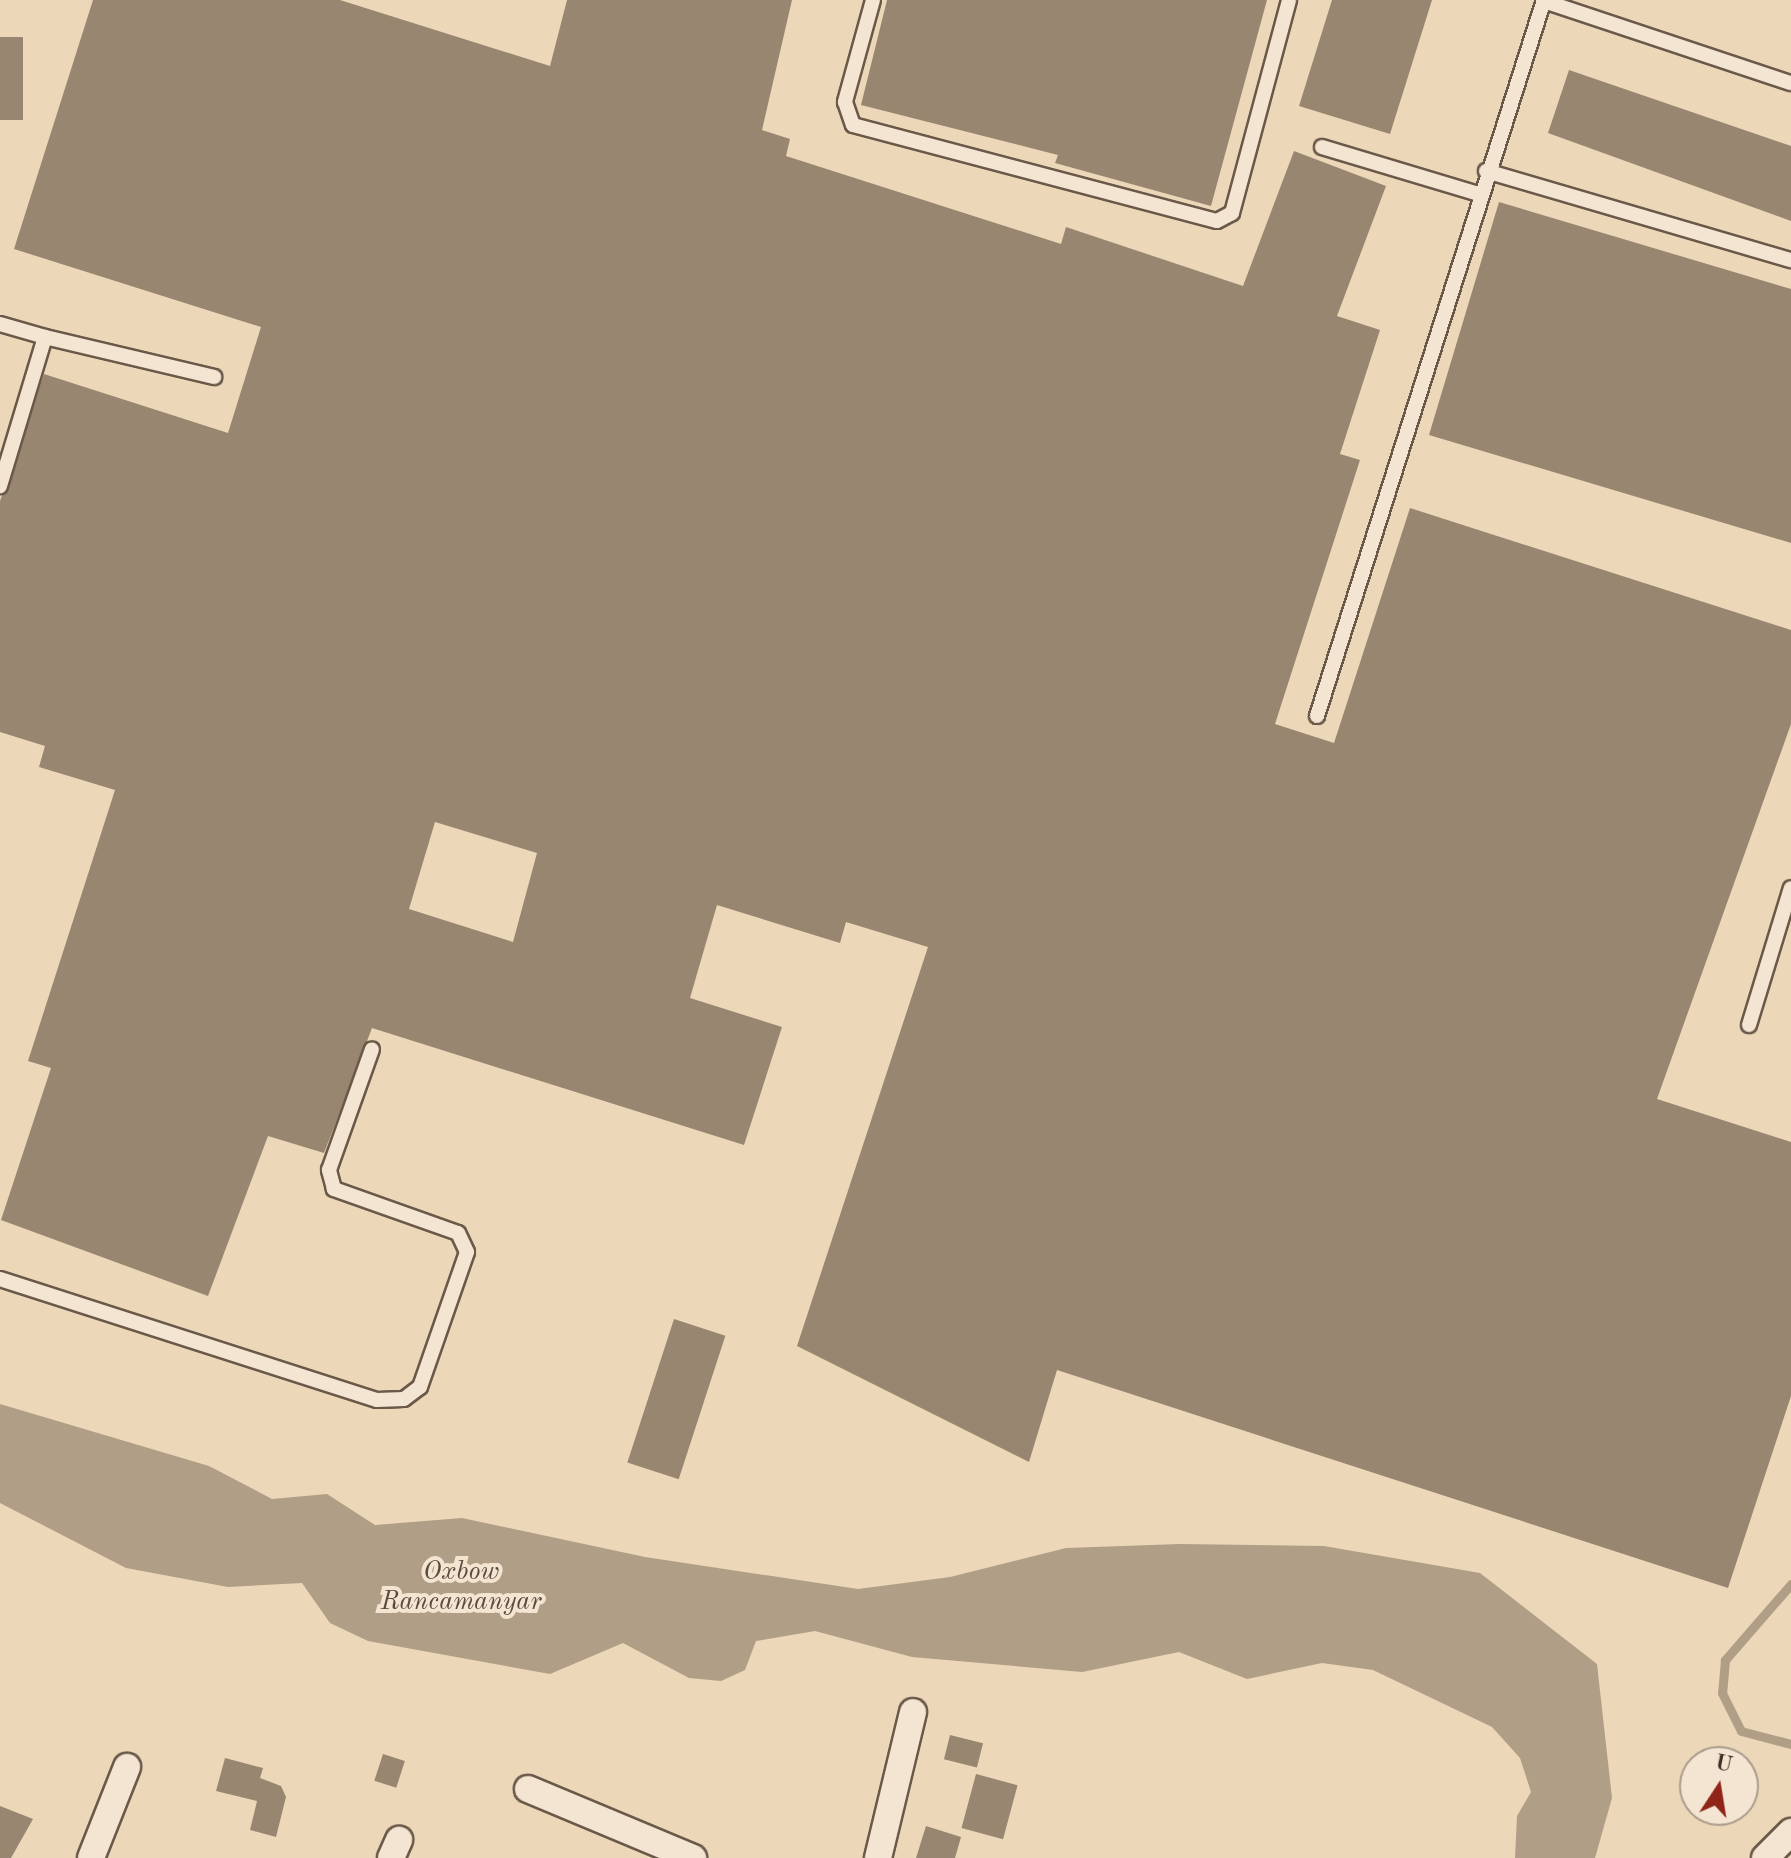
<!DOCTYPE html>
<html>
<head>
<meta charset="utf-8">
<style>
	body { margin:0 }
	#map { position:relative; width:1791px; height:1858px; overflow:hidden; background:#ecd7b8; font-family:"Old Standard TT",serif }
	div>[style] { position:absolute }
	.water>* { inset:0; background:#b19e86 }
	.stream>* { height:9px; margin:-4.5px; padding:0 4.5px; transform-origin:4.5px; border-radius:4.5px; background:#b19e86 }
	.building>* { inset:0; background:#988671; transform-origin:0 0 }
	.roads { filter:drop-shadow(2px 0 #6a5949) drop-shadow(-2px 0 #6a5949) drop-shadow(0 2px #6a5949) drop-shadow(0 -2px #6a5949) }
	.lane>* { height:14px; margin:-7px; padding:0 7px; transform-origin:7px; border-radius:7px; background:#f3e5d1 }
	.street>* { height:26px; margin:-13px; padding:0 13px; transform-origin:13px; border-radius:13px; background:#f3e5d1 }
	span { translate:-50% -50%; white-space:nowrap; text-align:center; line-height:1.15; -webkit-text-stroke:8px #f3e5d1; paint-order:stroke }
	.water-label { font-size:26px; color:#5b4b3c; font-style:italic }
	.north { position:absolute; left:1679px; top:1746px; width:80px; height:80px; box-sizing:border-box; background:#f3e5d1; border:2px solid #ab9c8c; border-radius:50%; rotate:12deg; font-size:22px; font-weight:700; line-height:32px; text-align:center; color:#3e2f24 }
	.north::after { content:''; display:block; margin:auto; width:28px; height:36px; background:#8f2418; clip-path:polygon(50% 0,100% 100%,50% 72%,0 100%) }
</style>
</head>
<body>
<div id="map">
	<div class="water">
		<div style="clip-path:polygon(0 1404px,209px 1466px,272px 1499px,327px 1494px,375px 1525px,462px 1518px,645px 1557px,858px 1589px,950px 1577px,1066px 1548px,1180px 1544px,1324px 1546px,1480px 1573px,1597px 1664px,1612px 1798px,1595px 1858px,1515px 1858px,1517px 1816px,1531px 1792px,1520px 1758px,1492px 1727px,1373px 1670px,1322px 1663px,1247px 1679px,1179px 1652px,1082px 1672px,912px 1657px,815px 1631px,756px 1641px,745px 1670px,721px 1681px,689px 1678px,623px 1643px,550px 1674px,368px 1641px,330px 1623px,302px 1583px,228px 1587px,126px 1568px,0 1503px)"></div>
	</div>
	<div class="stream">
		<div style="left:1791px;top:1584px;width:101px;rotate:131deg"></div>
		<div style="left:1725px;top:1660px;width:33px;rotate:95deg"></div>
		<div style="left:1722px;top:1693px;width:42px;rotate:63.4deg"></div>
		<div style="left:1741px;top:1731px;width:52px;rotate:14.6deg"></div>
	</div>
	<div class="building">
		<div style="clip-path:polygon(evenodd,93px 0,340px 0,550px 66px,567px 0,792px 0,762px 130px,790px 139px,786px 156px,1061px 244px,1066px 227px,1243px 286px,1294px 151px,1386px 186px,1337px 316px,1380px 330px,1340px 454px,1360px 460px,1275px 724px,1334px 743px,1410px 508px,1791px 630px,1791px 724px,1657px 1099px,1791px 1142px,1791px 1396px,1728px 1588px,1057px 1370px,1029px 1462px,797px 1346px,928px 947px,846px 922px,840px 943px,717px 905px,690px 998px,782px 1027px,744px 1145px,372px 1028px,324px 1153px,268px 1136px,208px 1296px,1px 1220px,51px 1068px,28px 1061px,115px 790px,39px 767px,45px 746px,0 732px,0 501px,44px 374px,228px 433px,261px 327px,14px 249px,93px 0,435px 822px,537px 853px,513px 942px,409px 909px,435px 822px)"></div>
		<div style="clip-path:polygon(887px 0,1267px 0,1211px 206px,1055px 163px,1058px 155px,861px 105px)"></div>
		<div style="clip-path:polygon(1332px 0,1432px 0,1390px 134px,1299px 106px)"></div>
		<div style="left:0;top:37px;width:23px;height:83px"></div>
		<div style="clip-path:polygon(1569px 70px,1791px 146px,1791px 221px,1548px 133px)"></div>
		<div style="clip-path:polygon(1499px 202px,1791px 289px,1791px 543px,1429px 435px)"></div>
		<div style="left:674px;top:1319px;width:54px;height:151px;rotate:18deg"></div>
		<div style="left:950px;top:1735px;width:34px;height:25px;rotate:14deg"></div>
		<div style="left:383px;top:1754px;width:23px;height:28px;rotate:18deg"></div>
		<div style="clip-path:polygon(225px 1758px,263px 1768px,260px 1778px,281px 1786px,286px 1797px,276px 1837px,250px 1830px,257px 1801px,216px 1791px)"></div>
		<div style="left:976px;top:1774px;width:43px;height:56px;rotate:15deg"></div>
		<div style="clip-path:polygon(0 1806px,33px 1819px,11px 1858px,0 1858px)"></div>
		<div style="clip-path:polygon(926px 1826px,961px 1837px,955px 1858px,916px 1858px)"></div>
	</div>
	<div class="roads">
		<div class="lane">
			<div style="left:873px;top:0;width:106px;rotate:105.4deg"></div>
			<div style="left:845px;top:102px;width:24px;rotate:71deg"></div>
			<div style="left:853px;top:125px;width:376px;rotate:14.8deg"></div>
			<div style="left:1217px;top:221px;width:17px;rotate:-28deg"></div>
			<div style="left:1232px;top:213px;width:220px;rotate:-75deg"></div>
			<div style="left:1544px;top:1px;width:260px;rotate:18.4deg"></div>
			<div style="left:1322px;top:147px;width:164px;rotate:16.7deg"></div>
			<div style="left:1486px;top:171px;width:318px;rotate:16.3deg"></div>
			<div style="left:0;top:324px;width:47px;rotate:16.1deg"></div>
			<div style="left:45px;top:337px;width:156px;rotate:106.8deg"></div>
			<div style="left:45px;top:337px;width:174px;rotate:13.3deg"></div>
			<div style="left:1317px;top:716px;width:751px;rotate:-72.41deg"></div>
			<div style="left:1749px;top:1025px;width:143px;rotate:-73deg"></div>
			<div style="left:0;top:1279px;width:396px;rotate:17.8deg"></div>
			<div style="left:377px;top:1400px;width:27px;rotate:-2deg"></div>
			<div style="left:404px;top:1399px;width:20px;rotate:-37deg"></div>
			<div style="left:420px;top:1387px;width:143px;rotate:-70.8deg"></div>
			<div style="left:467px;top:1252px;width:21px;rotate:-115deg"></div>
			<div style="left:458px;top:1233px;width:132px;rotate:-160.5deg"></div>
			<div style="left:334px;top:1189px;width:20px;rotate:-105deg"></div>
			<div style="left:329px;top:1170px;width:128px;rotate:-70.4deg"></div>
		</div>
		<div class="street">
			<div style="left:528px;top:1789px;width:179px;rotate:22.7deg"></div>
			<div style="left:91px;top:1858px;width:98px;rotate:-68.4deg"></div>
			<div style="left:391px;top:1858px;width:20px;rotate:-66deg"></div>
			<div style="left:878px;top:1858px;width:150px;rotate:-76.5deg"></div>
			<div style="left:1765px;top:1858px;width:37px;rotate:-45deg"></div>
		</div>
	</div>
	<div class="water-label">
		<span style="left:461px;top:1588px">Oxbow<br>Rancamanyar</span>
	</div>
	<div class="north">U</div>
</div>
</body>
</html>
